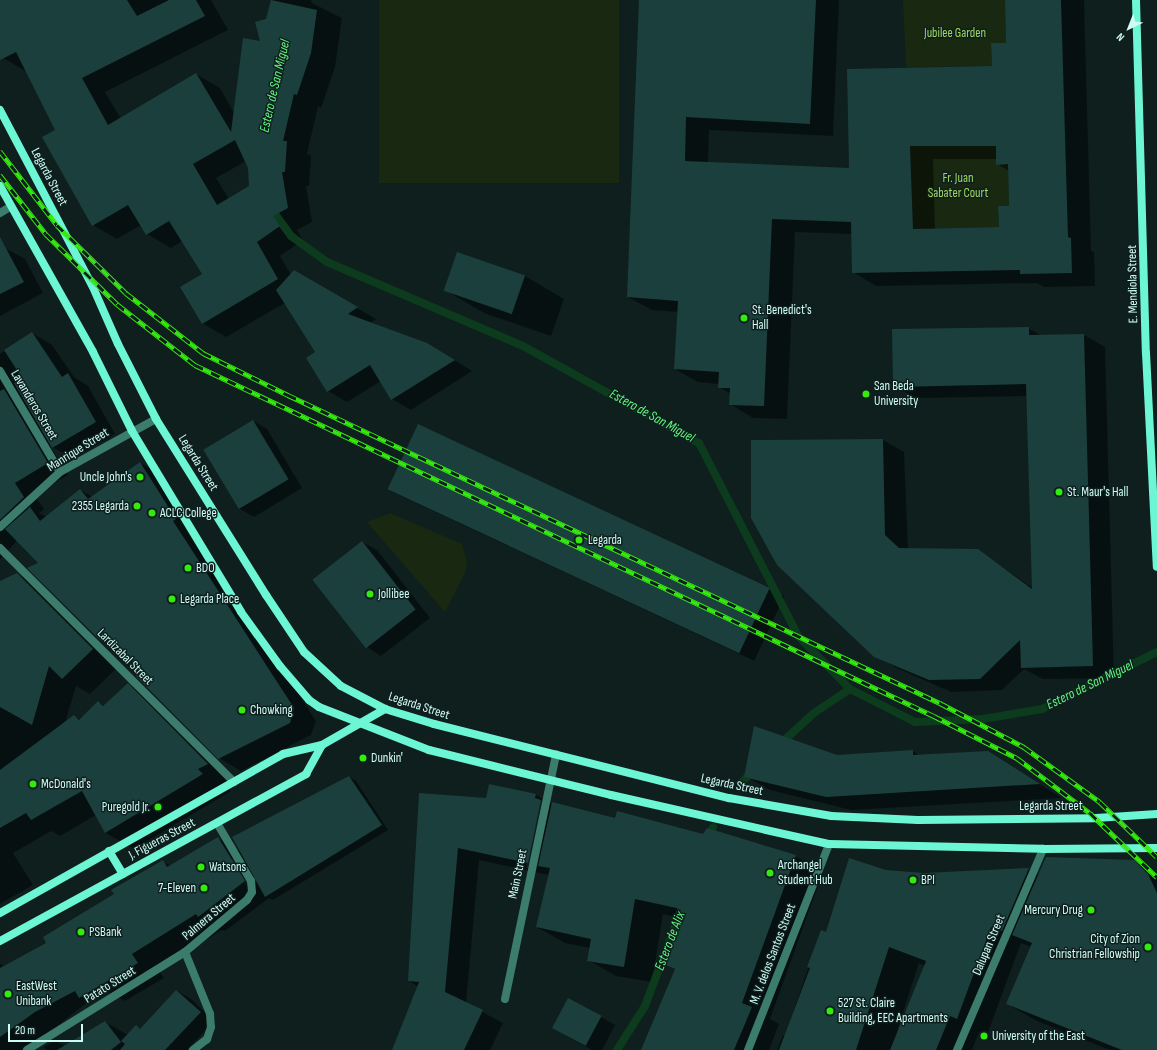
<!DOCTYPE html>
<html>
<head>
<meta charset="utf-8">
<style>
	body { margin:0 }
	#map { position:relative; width:1157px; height:1050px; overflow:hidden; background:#0e1f1e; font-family:"Sofia Sans Condensed",sans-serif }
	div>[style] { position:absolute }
	.green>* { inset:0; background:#192911; transform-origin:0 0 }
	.shadow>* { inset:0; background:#0007; transform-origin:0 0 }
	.stream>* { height:8px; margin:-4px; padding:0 4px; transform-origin:4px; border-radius:4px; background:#0c3b1d }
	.building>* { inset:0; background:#1b3f3d; transform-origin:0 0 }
	.street>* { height:8px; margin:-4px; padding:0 4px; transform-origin:4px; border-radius:4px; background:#3c7c6c }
	.secondary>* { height:8px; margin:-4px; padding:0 4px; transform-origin:4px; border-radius:4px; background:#6cf6d3 }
	.rail>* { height:4.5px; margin-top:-2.25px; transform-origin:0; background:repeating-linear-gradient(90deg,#0e1f1e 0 9px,#35ea0e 0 18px); box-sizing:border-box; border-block:1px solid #35ea0e }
	.dots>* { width:11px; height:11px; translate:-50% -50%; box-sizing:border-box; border:2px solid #0e1f1e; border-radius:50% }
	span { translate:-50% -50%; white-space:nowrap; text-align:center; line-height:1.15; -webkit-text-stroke:3px #0e1f1e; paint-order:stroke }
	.park-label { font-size:13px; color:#9fd760 }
	.street-label { font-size:13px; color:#cffcf5 }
	.poi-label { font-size:13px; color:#cffcf5 }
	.left { translate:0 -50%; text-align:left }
	.right { translate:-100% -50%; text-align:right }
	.water-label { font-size:14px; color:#63f67e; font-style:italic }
	.north { position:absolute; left:1109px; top:8px; width:40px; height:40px; -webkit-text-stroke:3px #0e1f1e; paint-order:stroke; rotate:223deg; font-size:11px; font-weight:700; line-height:16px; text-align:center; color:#cffcf5 }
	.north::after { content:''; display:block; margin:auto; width:14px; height:18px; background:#cffcf5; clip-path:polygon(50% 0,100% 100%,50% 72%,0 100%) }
	.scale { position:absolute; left:8px; top:1024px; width:75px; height:18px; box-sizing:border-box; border:2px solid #cffcf5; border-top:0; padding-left:5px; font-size:12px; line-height:14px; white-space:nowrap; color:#cffcf5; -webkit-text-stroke:3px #0e1f1e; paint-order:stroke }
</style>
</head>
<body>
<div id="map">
	<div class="green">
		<div style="left:379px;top:0;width:240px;height:183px"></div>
		<div style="clip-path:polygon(903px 0,1005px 0,1006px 43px,991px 43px,992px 66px,906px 67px)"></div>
		<div style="clip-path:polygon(910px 146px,996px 146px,996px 165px,1008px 164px,1009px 206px,998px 207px,999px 227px,913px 229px)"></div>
		<div style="clip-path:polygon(390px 513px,462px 544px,467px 562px,465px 573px,445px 612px,367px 522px)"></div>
	</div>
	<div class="shadow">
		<div style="clip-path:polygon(evenodd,0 0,211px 0,228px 30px,105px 92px,121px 119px,196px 74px,220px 88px,234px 113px,262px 42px,272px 0,311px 0,312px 3px,342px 18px,335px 67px,321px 108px,318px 106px,307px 154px,311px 156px,309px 186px,306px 186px,312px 222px,297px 230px,303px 240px,280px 256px,291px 275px,294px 272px,376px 319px,370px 323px,446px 355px,472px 371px,411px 410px,392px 399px,381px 381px,347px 402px,328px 391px,317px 352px,285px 303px,226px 337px,202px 323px,203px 275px,182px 241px,171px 248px,147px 234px,141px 225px,117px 239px,93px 225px,57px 130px,27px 72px,0 56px,0 0,246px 161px,249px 168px,250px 187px,229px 199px,216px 178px,246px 161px)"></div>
		<div style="clip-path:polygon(evenodd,640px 0,839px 0,833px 136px,709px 130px,708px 163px,850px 169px,993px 67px,1007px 44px,1006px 0,1084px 0,1091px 251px,1094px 252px,1095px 286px,1044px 287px,1037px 283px,876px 286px,853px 272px,852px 234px,795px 232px,787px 419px,753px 418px,730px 404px,731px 394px,719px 387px,719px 384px,698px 382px,675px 369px,678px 312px,652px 310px,628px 297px,640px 0,933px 159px,997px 159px,997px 164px,1009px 171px,1010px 207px,1000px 227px,935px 229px,933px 159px)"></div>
		<div style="clip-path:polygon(5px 248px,25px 259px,43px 293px,0 316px,0 251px)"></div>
		<div style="clip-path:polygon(457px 253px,525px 276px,564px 299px,551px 336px,484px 313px,445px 290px)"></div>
		<div style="clip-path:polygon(1028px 328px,1042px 336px,1084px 335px,1105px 347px,1114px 678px,1043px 679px,1024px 669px,1002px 690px,951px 692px,897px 668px,875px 656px,883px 440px,904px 452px,908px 549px,977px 550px,1033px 588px,1028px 396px,916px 398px,894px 386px)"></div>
		<div style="clip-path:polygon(32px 333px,52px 345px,74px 377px,88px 386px,115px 434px,73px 458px,50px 446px,68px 475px,34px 495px,44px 509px,39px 513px,47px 517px,80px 490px,93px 497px,140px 463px,162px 475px,194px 534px,316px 721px,311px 735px,241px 771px,219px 758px,125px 652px,102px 640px,39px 563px,16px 539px,16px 542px,0 559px,0 354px)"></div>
		<div style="clip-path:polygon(253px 421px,267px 429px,302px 488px,254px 517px,240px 509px,204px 450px)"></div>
		<div style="left:419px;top:426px;width:403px;height:71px;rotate:25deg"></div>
		<div style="clip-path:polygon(362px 542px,377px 550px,430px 618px,381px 656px,367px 647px)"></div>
		<div style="clip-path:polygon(17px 574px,45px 590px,120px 665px,90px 694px,76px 686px,65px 723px,74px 716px,81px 720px,98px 702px,105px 706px,128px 685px,156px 701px,235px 780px,225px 785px,231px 791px,134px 849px,106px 833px,96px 815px,60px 836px,51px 831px,13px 853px,33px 885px,0 904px,0 582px)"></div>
		<div style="clip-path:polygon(913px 751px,920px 756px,988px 752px,1062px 798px,851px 810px,770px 790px,745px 776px,837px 756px)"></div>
		<div style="clip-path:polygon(evenodd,349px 777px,356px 781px,388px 830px,273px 900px,269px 898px,225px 931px,222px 930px,158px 969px,164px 978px,125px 1001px,104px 989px,27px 1050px,0 1050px,0 964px,4px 966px,48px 943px,163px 862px,171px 866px,218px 838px,241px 852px,349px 777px,231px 859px,233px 859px,248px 885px,247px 886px,231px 859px)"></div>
		<div style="clip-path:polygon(evenodd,420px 794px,487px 799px,536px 795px,552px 804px,616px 820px,795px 856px,823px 872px,770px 1019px,779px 1024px,769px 1050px,642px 1050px,676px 970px,667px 965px,680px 918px,663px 914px,652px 982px,616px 976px,588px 960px,590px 948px,565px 943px,537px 927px,549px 875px,479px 860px,466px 1003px,503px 1023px,490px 1050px,394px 1050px,419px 987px,409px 981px,420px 794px,539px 801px,542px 801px,528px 868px,526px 868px,539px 801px)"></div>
		<div style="clip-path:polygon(evenodd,1133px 861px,1157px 875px,1157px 1050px,1110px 1050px,1037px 1021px,1007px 1004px,1032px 947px,1021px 943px,987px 1035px,979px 1032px,972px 1050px,777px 1050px,783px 1035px,785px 1036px,821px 931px,826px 933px,886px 871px,924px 874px,1029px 869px,1039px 875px,1133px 861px,919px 963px,925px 966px,899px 1031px,897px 1031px,919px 963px)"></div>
		<div style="clip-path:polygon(177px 991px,191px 999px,214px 1021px,187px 1050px,47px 1050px,44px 1047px,55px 1041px,65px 1046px,105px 1022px,128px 1035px,136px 1027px,141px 1029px)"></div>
		<div style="clip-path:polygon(601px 1017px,615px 1025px,602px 1050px,592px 1050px,567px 1036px)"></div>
	</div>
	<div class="stream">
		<div style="left:270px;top:207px;width:36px;rotate:54deg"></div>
		<div style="left:291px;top:236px;width:44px;rotate:35.8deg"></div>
		<div style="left:327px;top:262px;width:213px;rotate:23.2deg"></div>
		<div style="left:523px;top:346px;width:201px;rotate:28.9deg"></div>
		<div style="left:699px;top:443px;width:217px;rotate:62.8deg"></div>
		<div style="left:798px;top:636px;width:74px;rotate:45.5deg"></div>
		<div style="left:850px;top:689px;width:73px;rotate:26.9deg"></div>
		<div style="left:915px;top:722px;width:68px;rotate:-2.5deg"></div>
		<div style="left:983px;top:719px;width:60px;rotate:-9.6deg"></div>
		<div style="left:1042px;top:709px;width:128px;rotate:-26.4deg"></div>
		<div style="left:779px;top:745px;width:47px;rotate:-42.4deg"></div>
		<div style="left:814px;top:713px;width:43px;rotate:-33.7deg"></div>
		<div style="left:742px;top:782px;width:17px;rotate:-45deg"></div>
		<div style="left:708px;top:839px;width:13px;rotate:-67deg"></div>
		<div style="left:617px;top:1050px;width:52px;rotate:-57.5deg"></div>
		<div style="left:645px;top:1006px;width:105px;rotate:-69.3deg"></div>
	</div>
	<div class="building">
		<div style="clip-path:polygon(evenodd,0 0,127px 0,137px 16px,169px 0,196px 0,205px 16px,82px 78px,108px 125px,196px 73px,231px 132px,243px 38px,260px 41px,255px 22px,266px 19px,271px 0,317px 10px,311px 53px,297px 95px,294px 94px,283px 141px,287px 141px,285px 172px,282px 172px,288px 208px,273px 216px,280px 226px,257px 242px,278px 279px,202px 324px,180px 287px,202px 274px,169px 221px,146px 235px,128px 205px,92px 226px,42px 137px,55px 130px,16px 52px,0 60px,0 0,235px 140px,248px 168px,249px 186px,217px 205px,193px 164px,235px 140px)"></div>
		<div style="clip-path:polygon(evenodd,639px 0,816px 0,810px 124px,686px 117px,685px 161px,849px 168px,847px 69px,992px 66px,991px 43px,1006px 43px,1005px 0,1061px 0,1068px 237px,1071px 238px,1072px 273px,1020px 274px,1020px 270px,852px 273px,851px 222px,772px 219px,764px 406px,729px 405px,730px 388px,718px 388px,719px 372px,674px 369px,678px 301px,627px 297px,639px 0,910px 146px,996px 146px,996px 165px,1008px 164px,1009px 206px,998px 206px,999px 227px,913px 229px,910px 146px)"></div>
		<div style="clip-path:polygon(0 237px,24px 282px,0 294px)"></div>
		<div style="left:457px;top:252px;width:72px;height:41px;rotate:19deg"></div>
		<div style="clip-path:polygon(294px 270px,358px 307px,348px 314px,427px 343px,455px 360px,391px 400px,370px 365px,327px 392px,306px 358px,315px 352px,276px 290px)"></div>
		<div style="clip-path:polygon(1029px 327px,1029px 335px,1084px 334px,1093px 666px,1021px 668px,1020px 640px,980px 679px,929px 680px,874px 657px,777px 565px,751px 518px,751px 440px,883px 439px,885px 535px,899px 548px,978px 549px,1032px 589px,1026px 384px,893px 387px,892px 329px)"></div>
		<div style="clip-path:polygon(32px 332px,62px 377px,68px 373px,96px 422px,52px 448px,14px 383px,22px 378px,4px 350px)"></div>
		<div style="clip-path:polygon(4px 389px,48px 463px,15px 483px,24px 497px,0 520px,0 391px)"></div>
		<div style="left:253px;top:420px;width:69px;height:58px;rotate:59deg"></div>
		<div style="left:418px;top:424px;width:388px;height:72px;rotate:25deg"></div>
		<div style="clip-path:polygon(140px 462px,176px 519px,173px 521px,294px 708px,290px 723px,218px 759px,136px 676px,141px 671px,107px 635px,101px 641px,27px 568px,38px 563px,5px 529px,30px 507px,40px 521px,80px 489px,88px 499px)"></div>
		<div style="left:362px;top:541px;width:87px;height:63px;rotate:52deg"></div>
		<div style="clip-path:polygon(17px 573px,93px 649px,62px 679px,49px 666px,32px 725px,0 707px,0 581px)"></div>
		<div style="clip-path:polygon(128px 683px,208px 764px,198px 769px,203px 774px,105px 833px,82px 791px,31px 820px,26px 813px,0 828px,0 770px,74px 715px,79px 720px,98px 701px,103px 706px)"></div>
		<div style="clip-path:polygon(754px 726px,837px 755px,913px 750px,913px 755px,988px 751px,1040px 784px,826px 797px,744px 777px)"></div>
		<div style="clip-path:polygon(349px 776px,382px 825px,265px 897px,232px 837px)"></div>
		<div style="clip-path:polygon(489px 784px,536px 794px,535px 798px,541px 800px,528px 863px,458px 848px,445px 992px,483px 1010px,464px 1050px,392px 1050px,419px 982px,408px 981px,419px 793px,486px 798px)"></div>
		<div style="clip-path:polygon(552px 802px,615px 818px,617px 811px,703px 834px,707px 828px,796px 855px,742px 1003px,752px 1007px,734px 1050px,641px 1050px,675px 969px,666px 965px,681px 909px,635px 899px,624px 967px,587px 961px,591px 939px,536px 927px,550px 868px,538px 866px)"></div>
		<div style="clip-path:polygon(218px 837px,245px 881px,198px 917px,196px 914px,132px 954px,138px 963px,79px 998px,75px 991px,35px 1012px,0 1037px,0 968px,46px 943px,43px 937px,114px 894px,111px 890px,163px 860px,167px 867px)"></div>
		<div style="clip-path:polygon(1046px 857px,1134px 860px,1148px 874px,1157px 893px,1157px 1050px,1122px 1050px,1006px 1004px,1032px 943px,1012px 935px)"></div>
		<div style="clip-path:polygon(849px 858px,886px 870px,924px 873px,1029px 868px,1002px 931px,991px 927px,957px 1019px,950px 1016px,936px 1050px,890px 1050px,926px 961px,889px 947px,856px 1050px,779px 1050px,810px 968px,807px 967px,821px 930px,826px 932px)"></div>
		<div style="clip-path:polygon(176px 990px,201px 1012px,165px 1050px,120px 1050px,125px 1044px,121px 1041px,136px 1025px,140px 1029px)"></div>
		<div style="left:568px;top:998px;width:38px;height:34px;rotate:28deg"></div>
		<div style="clip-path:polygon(105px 1021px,121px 1042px,111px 1050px,57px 1050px)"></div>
	</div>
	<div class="street">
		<div style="left:0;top:213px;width:12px;rotate:-31deg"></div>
		<div style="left:0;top:371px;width:117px;rotate:59.3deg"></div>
		<div style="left:0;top:527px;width:81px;rotate:-42.5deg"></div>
		<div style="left:60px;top:472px;width:110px;rotate:-28.9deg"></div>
		<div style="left:0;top:548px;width:331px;rotate:45deg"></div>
		<div style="left:185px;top:952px;width:67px;rotate:68deg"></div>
		<div style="left:210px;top:1014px;width:13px;rotate:86deg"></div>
		<div style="left:211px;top:1027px;width:13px;rotate:108deg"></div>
		<div style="left:207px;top:1039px;width:18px;rotate:142deg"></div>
		<div style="left:505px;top:999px;width:250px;rotate:-78.2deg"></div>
		<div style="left:27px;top:1050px;width:186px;rotate:-31.8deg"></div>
		<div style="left:185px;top:952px;width:81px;rotate:-40deg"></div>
		<div style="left:247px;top:900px;width:9px;rotate:-58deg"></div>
		<div style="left:252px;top:892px;width:11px;rotate:-95deg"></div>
		<div style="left:251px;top:881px;width:67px;rotate:-120.4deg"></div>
		<div style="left:748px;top:1050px;width:221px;rotate:-68.5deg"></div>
		<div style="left:957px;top:1050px;width:219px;rotate:-66.8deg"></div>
	</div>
	<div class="secondary">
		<div style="left:1136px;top:0;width:353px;rotate:88.4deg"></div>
		<div style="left:1146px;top:353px;width:214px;rotate:87.1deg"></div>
		<div style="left:0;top:110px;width:198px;rotate:62.3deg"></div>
		<div style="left:92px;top:285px;width:64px;rotate:66.2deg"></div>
		<div style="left:118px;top:344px;width:84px;rotate:63.1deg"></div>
		<div style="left:156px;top:419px;width:208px;rotate:58deg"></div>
		<div style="left:266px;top:595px;width:69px;rotate:56.3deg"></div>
		<div style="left:304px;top:652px;width:50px;rotate:42.6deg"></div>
		<div style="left:341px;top:686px;width:50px;rotate:27.6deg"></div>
		<div style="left:385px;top:709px;width:51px;rotate:17deg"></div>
		<div style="left:434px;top:724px;width:304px;rotate:14.1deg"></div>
		<div style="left:729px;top:798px;width:104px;rotate:10deg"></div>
		<div style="left:831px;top:816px;width:87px;rotate:2.6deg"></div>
		<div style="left:918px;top:820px;width:178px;rotate:-0.6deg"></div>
		<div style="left:1096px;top:818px;width:61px;rotate:-3.8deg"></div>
		<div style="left:0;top:186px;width:190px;rotate:60.7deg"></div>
		<div style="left:93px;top:352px;width:88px;rotate:63.7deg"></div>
		<div style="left:132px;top:431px;width:211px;rotate:58.9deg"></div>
		<div style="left:241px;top:612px;width:67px;rotate:54.2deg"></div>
		<div style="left:280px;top:666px;width:45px;rotate:49.5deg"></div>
		<div style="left:309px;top:700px;width:12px;rotate:35deg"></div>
		<div style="left:319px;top:707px;width:118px;rotate:21.4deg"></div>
		<div style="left:429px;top:750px;width:187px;rotate:13.9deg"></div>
		<div style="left:611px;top:795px;width:223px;rotate:12.7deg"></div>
		<div style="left:829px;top:844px;width:214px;rotate:1.3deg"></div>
		<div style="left:1043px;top:849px;width:114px;rotate:-0.5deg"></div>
		<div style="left:109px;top:851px;width:27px;rotate:59deg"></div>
		<div style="left:0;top:913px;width:325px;rotate:-29.3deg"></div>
		<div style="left:283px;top:754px;width:40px;rotate:-13deg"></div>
		<div style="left:322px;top:745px;width:73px;rotate:-29.7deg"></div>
		<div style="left:0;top:941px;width:349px;rotate:-28.6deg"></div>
		<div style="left:306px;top:774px;width:33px;rotate:-61deg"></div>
	</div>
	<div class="rail">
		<div style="left:0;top:151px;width:93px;rotate:52.4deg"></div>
		<div style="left:57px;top:225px;width:97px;rotate:44.6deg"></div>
		<div style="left:126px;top:293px;width:98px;rotate:37.9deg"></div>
		<div style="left:203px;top:353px;width:95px;rotate:26.3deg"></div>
		<div style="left:288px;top:395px;width:721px;rotate:25.29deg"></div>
		<div style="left:940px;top:703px;width:95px;rotate:27.6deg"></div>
		<div style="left:1024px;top:747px;width:94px;rotate:35.9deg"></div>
		<div style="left:1100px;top:802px;width:79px;rotate:44deg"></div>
		<div style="left:0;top:175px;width:75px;rotate:52.1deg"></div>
		<div style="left:46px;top:234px;width:100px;rotate:44.6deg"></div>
		<div style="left:117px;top:304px;width:99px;rotate:38deg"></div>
		<div style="left:195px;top:365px;width:818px;rotate:25.41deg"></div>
		<div style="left:934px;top:716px;width:93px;rotate:26.8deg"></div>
		<div style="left:1017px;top:758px;width:91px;rotate:37deg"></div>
		<div style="left:1090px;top:813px;width:93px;rotate:43.7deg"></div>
	</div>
	<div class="dots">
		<div style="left:744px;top:318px;background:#35ea0e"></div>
		<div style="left:866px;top:394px;background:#35ea0e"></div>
		<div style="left:140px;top:477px;background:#35ea0e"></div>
		<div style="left:1059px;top:492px;background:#35ea0e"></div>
		<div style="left:137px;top:506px;background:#35ea0e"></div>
		<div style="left:152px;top:513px;background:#35ea0e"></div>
		<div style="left:579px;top:540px;background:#35ea0e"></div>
		<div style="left:188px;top:568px;background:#35ea0e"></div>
		<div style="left:370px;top:594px;background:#35ea0e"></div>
		<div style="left:172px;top:599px;background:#35ea0e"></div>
		<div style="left:242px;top:710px;background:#35ea0e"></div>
		<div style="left:363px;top:758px;background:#35ea0e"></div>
		<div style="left:33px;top:784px;background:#35ea0e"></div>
		<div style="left:158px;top:807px;background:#35ea0e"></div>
		<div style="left:201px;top:867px;background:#35ea0e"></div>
		<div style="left:770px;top:873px;background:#35ea0e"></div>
		<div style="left:913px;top:880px;background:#35ea0e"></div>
		<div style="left:204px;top:888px;background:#35ea0e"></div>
		<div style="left:1091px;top:910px;background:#35ea0e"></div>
		<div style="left:81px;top:932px;background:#35ea0e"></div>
		<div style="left:1148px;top:947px;background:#35ea0e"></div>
		<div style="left:8px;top:994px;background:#35ea0e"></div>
		<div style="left:830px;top:1011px;background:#35ea0e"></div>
		<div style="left:984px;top:1036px;background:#35ea0e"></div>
	</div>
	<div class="park-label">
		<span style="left:955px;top:33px">Jubilee Garden</span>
		<span style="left:958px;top:186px">Fr. Juan<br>Sabater Court</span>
	</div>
	<div class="street-label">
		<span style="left:49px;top:177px;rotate:62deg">Legarda Street</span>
		<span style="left:1133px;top:284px;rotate:-91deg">E. Mendiola Street</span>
		<span style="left:34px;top:405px;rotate:59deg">Lavanderos Street</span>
		<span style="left:78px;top:450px;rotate:-32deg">Manrique Street</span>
		<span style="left:198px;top:463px;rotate:58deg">Legarda Street</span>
		<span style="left:125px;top:657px;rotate:45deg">Lardizabal Street</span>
		<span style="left:419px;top:706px;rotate:18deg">Legarda Street</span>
		<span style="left:732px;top:785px;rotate:12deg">Legarda Street</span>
		<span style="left:1051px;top:806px">Legarda Street</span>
		<span style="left:162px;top:839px;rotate:-28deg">J. Figueras Street</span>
		<span style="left:518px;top:874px;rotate:-78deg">Main Street</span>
		<span style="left:209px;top:917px;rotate:-40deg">Palmera Street</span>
		<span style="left:989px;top:945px;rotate:-67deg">Dalupan Street</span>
		<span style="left:773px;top:954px;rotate:-69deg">M. V. delos Santos Street</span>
		<span style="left:110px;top:985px;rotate:-32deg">Patato Street</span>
	</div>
	<div class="poi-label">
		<span class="left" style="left:752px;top:318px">St. Benedict's<br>Hall</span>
		<span class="left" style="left:874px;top:394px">San Beda<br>University</span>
		<span class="right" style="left:132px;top:477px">Uncle John's</span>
		<span class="left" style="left:1067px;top:492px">St. Maur's Hall</span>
		<span class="right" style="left:129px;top:506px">2355 Legarda</span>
		<span class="left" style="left:160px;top:513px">ACLC College</span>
		<span class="left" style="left:588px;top:540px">Legarda</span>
		<span class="left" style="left:196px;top:568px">BDO</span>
		<span class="left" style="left:378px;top:594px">Jollibee</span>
		<span class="left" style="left:180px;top:599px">Legarda Place</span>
		<span class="left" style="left:250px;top:710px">Chowking</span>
		<span class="left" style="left:371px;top:758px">Dunkin'</span>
		<span class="left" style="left:41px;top:784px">McDonald's</span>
		<span class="right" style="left:150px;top:807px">Puregold Jr.</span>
		<span class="left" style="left:778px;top:873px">Archangel<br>Student Hub</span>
		<span class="left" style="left:209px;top:867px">Watsons</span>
		<span class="left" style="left:921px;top:880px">BPI</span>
		<span class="right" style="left:196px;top:888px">7-Eleven</span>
		<span class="right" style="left:1083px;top:910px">Mercury Drug</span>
		<span class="left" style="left:89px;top:932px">PSBank</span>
		<span class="right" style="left:1140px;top:947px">City of Zion<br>Christrian Fellowship</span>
		<span class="left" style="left:16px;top:994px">EastWest<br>Unibank</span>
		<span class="left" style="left:838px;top:1011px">527 St. Claire<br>Building, EEC Apartments</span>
		<span class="left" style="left:992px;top:1036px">University of the East</span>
	</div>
	<div class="water-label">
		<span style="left:275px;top:86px;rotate:-77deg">Estero de San Miguel</span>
		<span style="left:652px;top:416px;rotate:29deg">Estero de San Miguel</span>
		<span style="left:1090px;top:685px;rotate:-26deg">Estero de San Miguel</span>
		<span style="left:670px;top:941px;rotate:-69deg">Estero de Alix</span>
	</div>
	<div class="north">N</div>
	<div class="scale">20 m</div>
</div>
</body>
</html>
